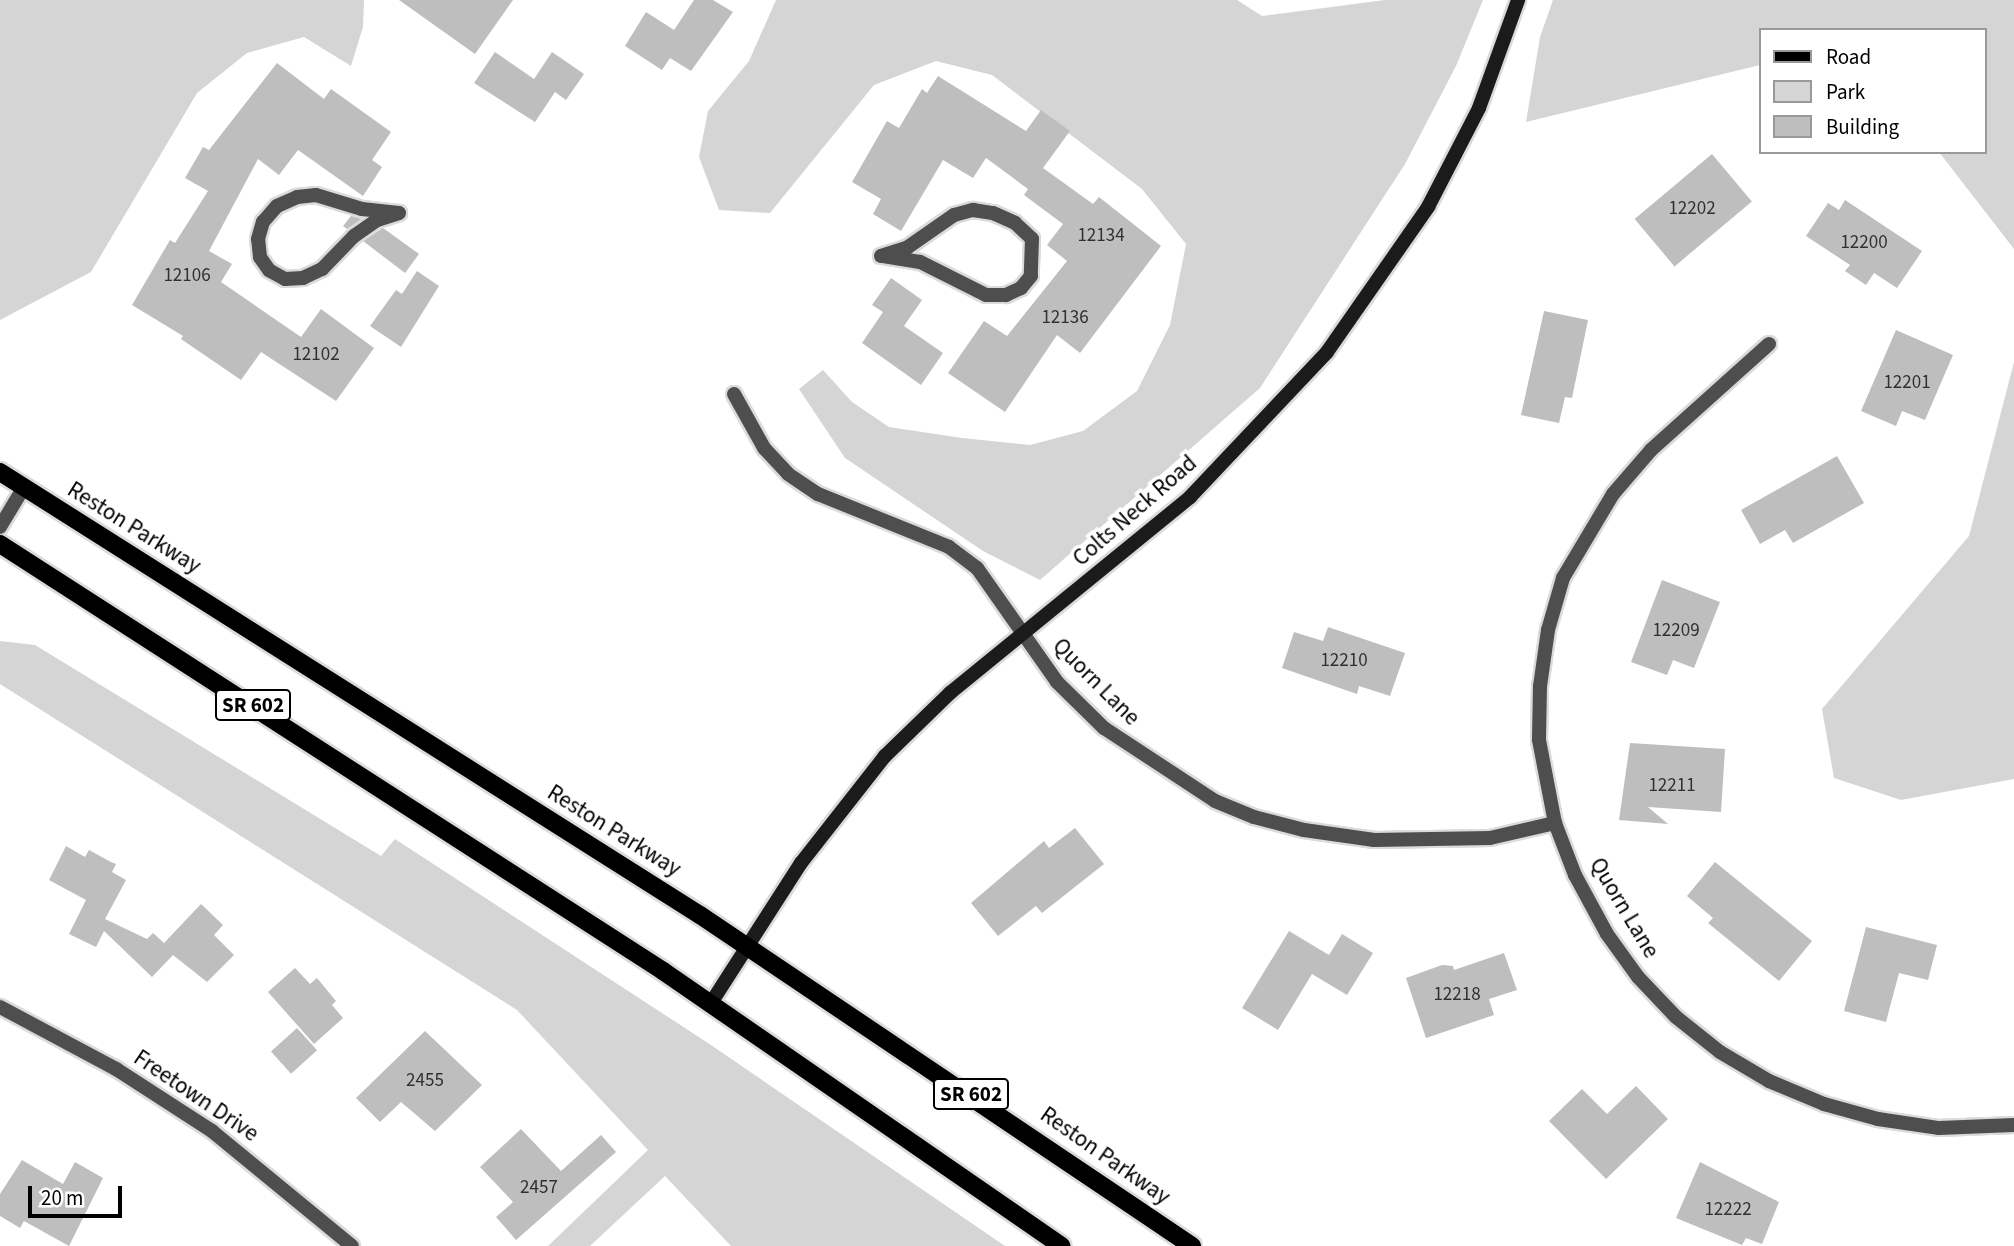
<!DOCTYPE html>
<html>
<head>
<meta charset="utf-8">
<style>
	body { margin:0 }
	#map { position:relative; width:2014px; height:1246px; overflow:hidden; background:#fff; font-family:"Source Sans 3",sans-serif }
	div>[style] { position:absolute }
	.green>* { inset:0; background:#d5d5d5 }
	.building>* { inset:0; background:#bebebe; transform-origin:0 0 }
	.roads { filter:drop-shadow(2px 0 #dbdbdb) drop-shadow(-2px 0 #dbdbdb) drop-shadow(0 2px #dbdbdb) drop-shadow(0 -2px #dbdbdb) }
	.street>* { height:14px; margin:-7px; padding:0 7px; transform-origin:7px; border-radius:7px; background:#4e4e4e }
	.secondary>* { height:14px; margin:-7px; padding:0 7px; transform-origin:7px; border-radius:7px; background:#1b1b1b }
	.primary>* { height:18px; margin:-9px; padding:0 9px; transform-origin:9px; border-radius:9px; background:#000 }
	span { translate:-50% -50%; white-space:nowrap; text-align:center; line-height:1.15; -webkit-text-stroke:7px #fff; paint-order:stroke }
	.number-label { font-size:19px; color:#303030 }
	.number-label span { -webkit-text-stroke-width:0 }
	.shield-label span { padding:2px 5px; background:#fff; border:2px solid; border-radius:5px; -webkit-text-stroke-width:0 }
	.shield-label { font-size:21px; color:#000; font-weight:700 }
	.street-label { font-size:23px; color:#000 }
	.legend { position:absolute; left:1759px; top:28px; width:228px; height:126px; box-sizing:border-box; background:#fff; border:2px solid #999; margin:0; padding:9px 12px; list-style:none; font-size:21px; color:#000 }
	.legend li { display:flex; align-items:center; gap:14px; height:35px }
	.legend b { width:35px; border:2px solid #999 }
	.scale { position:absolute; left:28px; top:1186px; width:94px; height:32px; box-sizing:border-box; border:4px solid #000; border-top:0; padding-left:9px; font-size:21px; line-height:24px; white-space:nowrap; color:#000; -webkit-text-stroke:5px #fff; paint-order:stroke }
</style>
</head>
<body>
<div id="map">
	<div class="green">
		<div style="clip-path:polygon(0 0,364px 0,363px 27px,351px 66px,304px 37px,247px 53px,197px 93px,91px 272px,0 320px)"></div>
		<div style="clip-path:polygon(776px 0,1237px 0,1262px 16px,1385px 0,1483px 0,1456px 66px,1405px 164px,1260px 388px,1040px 580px,983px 551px,845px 458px,799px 389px,823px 370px,852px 402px,889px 427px,962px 438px,1030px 445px,1083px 431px,1137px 391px,1170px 325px,1186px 244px,1142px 189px,992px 75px,936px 61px,874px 85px,770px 213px,719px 210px,699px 157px,708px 111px,749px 61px)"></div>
		<div style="clip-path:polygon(1553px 0,2014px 0,2014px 249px,1939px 152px,1984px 152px,1984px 30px,1760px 30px,1760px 65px,1526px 122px,1540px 37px)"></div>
		<div style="clip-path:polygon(2014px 362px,2014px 779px,1901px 800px,1834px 778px,1822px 709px,1969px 536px)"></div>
		<div style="clip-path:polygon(0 641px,35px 645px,381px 856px,395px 839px,708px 1043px,1005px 1246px,731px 1246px,665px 1176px,590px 1246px,548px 1246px,648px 1150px,517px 1010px,0 684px)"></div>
	</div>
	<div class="building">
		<div style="clip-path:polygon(399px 0,513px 0,475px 54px)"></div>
		<div style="clip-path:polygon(694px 0,713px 0,733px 12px,691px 71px,670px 58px,662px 70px,625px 46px,646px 12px,674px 30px)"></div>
		<div style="clip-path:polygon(495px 52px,534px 79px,552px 52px,584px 74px,566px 100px,555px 92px,535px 122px,474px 83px)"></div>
		<div style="clip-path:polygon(277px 63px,324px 99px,331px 89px,391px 132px,372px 160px,382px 167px,363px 196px,298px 150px,279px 175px,258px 159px,209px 251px,232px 264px,221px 282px,301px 337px,321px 309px,374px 348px,336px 401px,261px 352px,241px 380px,181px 339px,183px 336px,132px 305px,170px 240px,175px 243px,208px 191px,185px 178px,203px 147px,209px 150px)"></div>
		<div style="clip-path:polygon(938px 76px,1026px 131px,1041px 110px,1070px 131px,1043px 168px,1093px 204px,1099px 197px,1161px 246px,1080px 353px,1057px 335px,1005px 412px,948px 373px,984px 321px,1007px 336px,1067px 261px,1047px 245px,1063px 224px,1024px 195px,1028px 189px,986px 158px,973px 178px,943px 160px,901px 231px,873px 214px,881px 199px,852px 182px,887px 121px,899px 128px,922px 89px,927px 93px)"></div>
		<div style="left:1712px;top:154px;width:62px;height:101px;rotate:50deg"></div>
		<div style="clip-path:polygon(1845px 200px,1922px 251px,1897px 288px,1874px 273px,1866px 285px,1845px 271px,1850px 265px,1806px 236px,1828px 203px,1839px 210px)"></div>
		<div style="clip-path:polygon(351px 216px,362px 219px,347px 229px,343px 226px)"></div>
		<div style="clip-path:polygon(383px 228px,419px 254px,405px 273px,363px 241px)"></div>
		<div style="clip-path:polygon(417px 271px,439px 286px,401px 347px,370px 326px,396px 290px,402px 294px)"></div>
		<div style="clip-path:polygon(891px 278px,922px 300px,904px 326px,943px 353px,921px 385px,862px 343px,883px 312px,872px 305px)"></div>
		<div style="clip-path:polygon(1544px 311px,1588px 320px,1572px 398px,1565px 397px,1559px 423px,1521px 415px)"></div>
		<div style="clip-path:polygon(1896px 330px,1953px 355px,1925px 420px,1902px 411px,1896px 426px,1861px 411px)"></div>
		<div style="clip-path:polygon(1837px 456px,1864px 503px,1793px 543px,1785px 530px,1760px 544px,1741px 510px)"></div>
		<div style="clip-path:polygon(1662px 580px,1720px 602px,1694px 668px,1673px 660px,1667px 675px,1631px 662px)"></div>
		<div style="clip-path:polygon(1328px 627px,1405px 653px,1390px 696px,1359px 686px,1357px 694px,1282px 668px,1294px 632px,1323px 641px)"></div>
		<div style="clip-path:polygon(1630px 743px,1725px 749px,1721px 812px,1648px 807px,1668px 824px,1619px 820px)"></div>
		<div style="clip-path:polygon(1075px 828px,1104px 864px,1042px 913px,1036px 906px,998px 936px,971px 903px,1044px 841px,1049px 848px)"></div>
		<div style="clip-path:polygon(66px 846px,85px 857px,89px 850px,111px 862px,116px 864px,112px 872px,126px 880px,105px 919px,147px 939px,153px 933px,164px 943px,201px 904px,223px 925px,214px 935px,234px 955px,207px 982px,173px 955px,152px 977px,104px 931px,96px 947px,69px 934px,86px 900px,49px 880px)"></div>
		<div style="clip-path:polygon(1715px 862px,1812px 941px,1779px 981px,1708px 923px,1713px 918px,1687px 896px)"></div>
		<div style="clip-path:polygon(1866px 927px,1937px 945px,1928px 980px,1899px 973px,1886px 1022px,1844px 1011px)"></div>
		<div style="clip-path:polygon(1289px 931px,1329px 955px,1342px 934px,1373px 953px,1347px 995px,1312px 974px,1278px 1030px,1242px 1008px)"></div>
		<div style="clip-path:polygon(1504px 953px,1517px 990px,1489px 999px,1494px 1015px,1426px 1038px,1406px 978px,1442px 965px,1453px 966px,1454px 970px)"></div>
		<div style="clip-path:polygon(295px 968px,310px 984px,317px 978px,336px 1001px,332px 1005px,343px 1018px,314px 1044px,268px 992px)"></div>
		<div style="left:297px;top:1028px;width:30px;height:35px;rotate:48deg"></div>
		<div style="clip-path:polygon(425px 1031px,482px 1085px,435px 1131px,401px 1102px,380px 1122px,356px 1098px)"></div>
		<div style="clip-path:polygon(1636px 1086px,1668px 1119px,1606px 1179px,1549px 1121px,1582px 1089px,1607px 1114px)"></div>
		<div style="clip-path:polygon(521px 1129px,561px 1171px,601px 1135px,616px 1152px,516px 1240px,496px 1217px,513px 1202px,480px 1167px)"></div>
		<div style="clip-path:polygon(22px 1160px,63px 1184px,75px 1162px,103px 1178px,69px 1246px,24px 1221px,20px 1228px,0 1216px,0 1194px)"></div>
		<div style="clip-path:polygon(1700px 1162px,1779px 1202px,1762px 1244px,1746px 1238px,1742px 1245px,1676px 1218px)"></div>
	</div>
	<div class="roads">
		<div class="street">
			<div style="left:316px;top:195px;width:48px;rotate:16.9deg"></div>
			<div style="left:362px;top:209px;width:37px;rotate:6deg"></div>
			<div style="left:399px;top:213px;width:23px;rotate:162deg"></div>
			<div style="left:377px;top:220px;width:28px;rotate:145deg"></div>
			<div style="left:354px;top:236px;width:46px;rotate:134.1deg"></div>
			<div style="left:322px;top:269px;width:21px;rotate:155deg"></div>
			<div style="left:303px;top:278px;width:18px;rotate:177deg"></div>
			<div style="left:285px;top:279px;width:18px;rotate:-151deg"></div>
			<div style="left:269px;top:270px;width:16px;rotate:-125deg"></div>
			<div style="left:260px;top:257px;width:18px;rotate:-96deg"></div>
			<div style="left:258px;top:239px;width:18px;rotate:-74deg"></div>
			<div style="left:263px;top:222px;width:21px;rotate:-49deg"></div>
			<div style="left:277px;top:206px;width:22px;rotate:-24deg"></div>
			<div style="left:297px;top:197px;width:19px;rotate:-6deg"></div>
			<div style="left:973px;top:210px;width:20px;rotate:9deg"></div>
			<div style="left:993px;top:213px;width:24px;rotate:24deg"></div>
			<div style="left:1015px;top:223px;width:23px;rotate:43deg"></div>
			<div style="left:1032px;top:239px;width:37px;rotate:92deg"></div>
			<div style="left:1031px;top:276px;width:16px;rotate:130deg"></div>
			<div style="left:1021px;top:288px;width:17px;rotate:155deg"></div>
			<div style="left:1006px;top:295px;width:20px;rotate:180deg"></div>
			<div style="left:986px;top:295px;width:74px;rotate:-153.4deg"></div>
			<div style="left:920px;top:262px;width:39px;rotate:-171deg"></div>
			<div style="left:881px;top:256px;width:28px;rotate:-18deg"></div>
			<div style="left:908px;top:247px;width:56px;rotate:-34.8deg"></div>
			<div style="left:954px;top:215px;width:20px;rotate:-15deg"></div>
			<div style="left:1769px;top:344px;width:159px;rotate:138.1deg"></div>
			<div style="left:1651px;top:450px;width:58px;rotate:130.8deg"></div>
			<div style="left:1613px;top:494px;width:98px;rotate:120.8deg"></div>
			<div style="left:1563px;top:578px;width:54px;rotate:106.1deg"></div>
			<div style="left:1548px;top:630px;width:57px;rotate:98.1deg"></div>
			<div style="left:1540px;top:686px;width:54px;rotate:91.1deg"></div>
			<div style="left:1539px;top:740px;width:85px;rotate:79.1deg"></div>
			<div style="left:1555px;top:823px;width:56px;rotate:69deg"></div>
			<div style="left:1575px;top:875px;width:67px;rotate:61.5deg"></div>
			<div style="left:1607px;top:934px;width:53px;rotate:54.2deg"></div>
			<div style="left:1638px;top:977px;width:55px;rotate:46.5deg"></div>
			<div style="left:1676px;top:1017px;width:56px;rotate:38.5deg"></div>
			<div style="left:1720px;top:1052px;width:57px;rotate:30.6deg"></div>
			<div style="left:1769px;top:1081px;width:60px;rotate:22.7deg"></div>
			<div style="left:1824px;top:1104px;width:56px;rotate:15.5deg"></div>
			<div style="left:1878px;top:1119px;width:62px;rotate:8.4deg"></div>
			<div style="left:1939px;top:1128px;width:75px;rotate:-2.3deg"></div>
			<div style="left:734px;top:394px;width:62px;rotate:60.9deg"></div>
			<div style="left:764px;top:448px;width:35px;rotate:47deg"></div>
			<div style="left:788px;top:474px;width:36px;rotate:34deg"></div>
			<div style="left:818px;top:494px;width:141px;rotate:22deg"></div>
			<div style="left:949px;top:547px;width:35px;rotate:37deg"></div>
			<div style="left:977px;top:568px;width:139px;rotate:54.9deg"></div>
			<div style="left:1057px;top:682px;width:66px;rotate:44.4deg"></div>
			<div style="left:1104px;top:728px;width:133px;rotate:33.3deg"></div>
			<div style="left:1215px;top:801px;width:42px;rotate:22.3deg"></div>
			<div style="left:1254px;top:817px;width:52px;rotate:14.6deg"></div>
			<div style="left:1304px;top:830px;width:71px;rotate:8.1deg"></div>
			<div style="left:1374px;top:840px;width:116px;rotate:-1deg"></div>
			<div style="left:1490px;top:838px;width:67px;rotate:-13deg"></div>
			<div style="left:0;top:527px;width:47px;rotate:-59deg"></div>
			<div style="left:0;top:1007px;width:132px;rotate:28.1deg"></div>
			<div style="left:116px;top:1069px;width:114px;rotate:32.9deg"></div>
			<div style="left:212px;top:1131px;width:181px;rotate:39.4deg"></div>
		</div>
		<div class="secondary">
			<div style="left:711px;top:1003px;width:166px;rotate:-57.3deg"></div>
			<div style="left:801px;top:863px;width:136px;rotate:-51.9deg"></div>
			<div style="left:885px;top:756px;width:91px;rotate:-44.1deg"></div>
			<div style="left:950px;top:693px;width:310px;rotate:-39.2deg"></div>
			<div style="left:1190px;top:497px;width:199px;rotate:-46.6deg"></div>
			<div style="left:1327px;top:352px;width:177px;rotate:-55.1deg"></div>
			<div style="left:1428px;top:207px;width:111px;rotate:-62.7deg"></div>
			<div style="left:1479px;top:108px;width:115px;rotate:-70.1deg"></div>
		</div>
		<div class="primary">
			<div style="left:0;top:472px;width:828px;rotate:32.33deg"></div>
			<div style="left:700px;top:915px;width:593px;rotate:33.93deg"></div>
			<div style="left:0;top:544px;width:789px;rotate:32.78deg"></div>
			<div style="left:663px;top:971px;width:484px;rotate:34.6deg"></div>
		</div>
	</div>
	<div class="number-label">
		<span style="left:1692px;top:209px">12202</span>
		<span style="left:1101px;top:236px">12134</span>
		<span style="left:1864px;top:243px">12200</span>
		<span style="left:187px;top:276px">12106</span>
		<span style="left:1065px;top:318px">12136</span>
		<span style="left:316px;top:355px">12102</span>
		<span style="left:1907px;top:383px">12201</span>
		<span style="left:1676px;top:631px">12209</span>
		<span style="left:1344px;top:661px">12210</span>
		<span style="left:1672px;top:786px">12211</span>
		<span style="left:1457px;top:995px">12218</span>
		<span style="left:425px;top:1081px">2455</span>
		<span style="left:539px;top:1188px">2457</span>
		<span style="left:1728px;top:1210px">12222</span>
	</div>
	<div class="shield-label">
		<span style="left:253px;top:705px">SR 602</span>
		<span style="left:971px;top:1094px">SR 602</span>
	</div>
	<div class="street-label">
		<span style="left:1135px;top:511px;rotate:-41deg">Colts Neck Road</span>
		<span style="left:134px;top:528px;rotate:32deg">Reston Parkway</span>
		<span style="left:1096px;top:682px;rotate:45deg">Quorn Lane</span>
		<span style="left:614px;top:831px;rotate:32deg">Reston Parkway</span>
		<span style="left:1624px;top:908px;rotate:59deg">Quorn Lane</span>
		<span style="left:196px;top:1096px;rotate:34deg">Freetown Drive</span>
		<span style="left:1105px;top:1156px;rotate:35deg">Reston Parkway</span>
	</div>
	<ul class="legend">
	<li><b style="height:9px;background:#000"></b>Road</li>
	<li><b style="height:19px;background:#d5d5d5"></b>Park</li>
	<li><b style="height:19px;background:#bebebe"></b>Building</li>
	</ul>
	<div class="scale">20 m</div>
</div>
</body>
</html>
